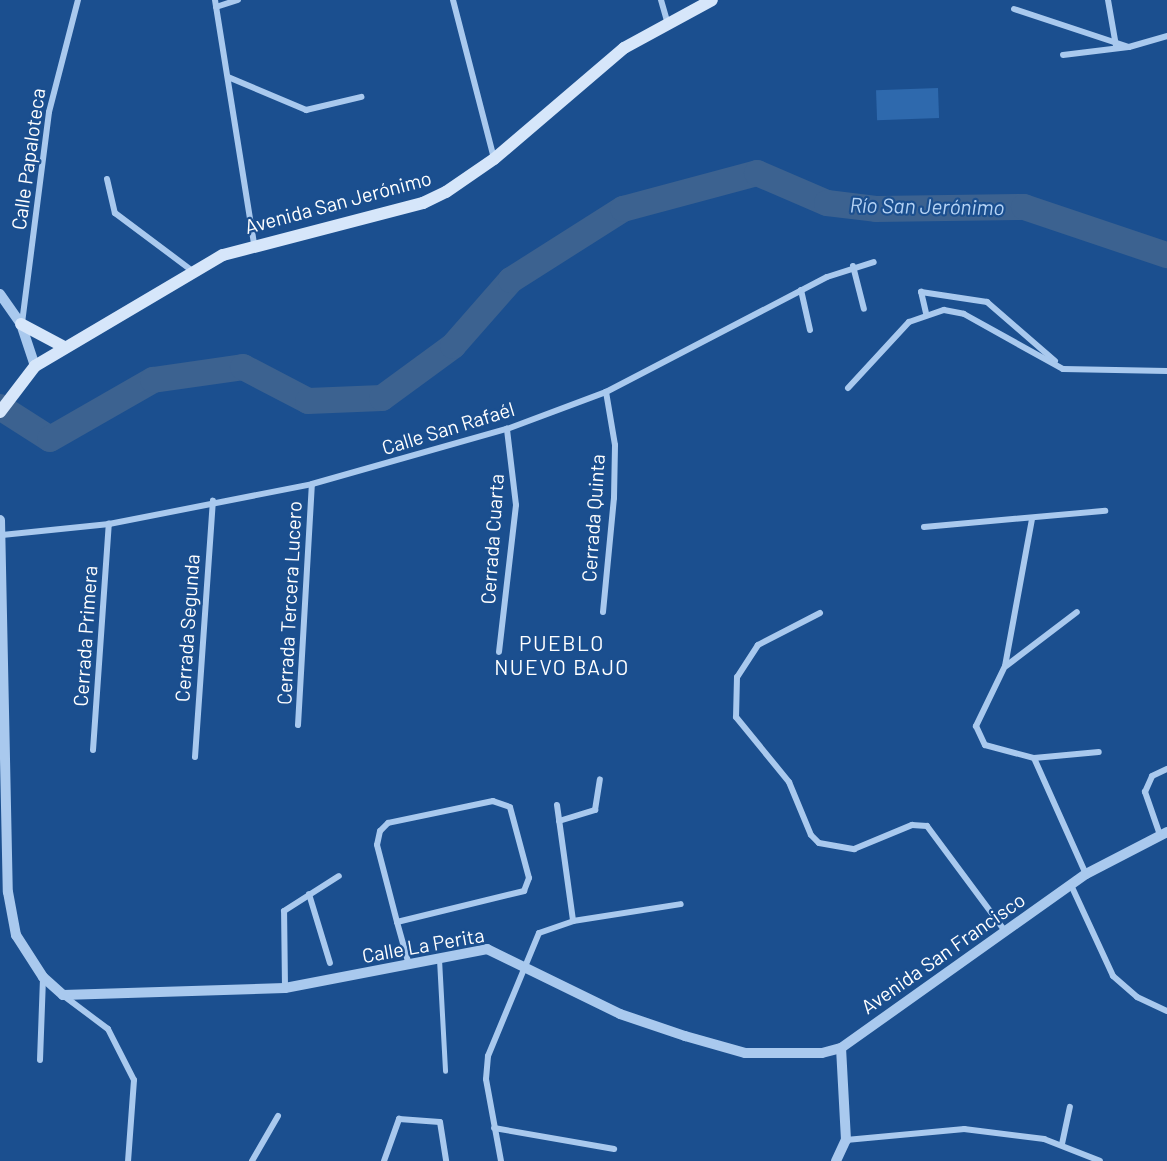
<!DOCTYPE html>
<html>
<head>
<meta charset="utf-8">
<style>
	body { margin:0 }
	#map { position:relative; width:1167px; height:1161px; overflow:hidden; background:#1b4f8f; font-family:Barlow,sans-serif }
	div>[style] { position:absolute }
	.green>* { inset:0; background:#2e69ad; transform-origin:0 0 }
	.river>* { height:26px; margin:-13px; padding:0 13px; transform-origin:13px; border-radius:13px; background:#3c6290 }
	.pedestrian>* { height:5px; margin:-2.5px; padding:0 2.5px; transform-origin:2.5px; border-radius:2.5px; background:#a9c9ee }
	.minor>* { height:6px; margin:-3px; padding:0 3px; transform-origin:3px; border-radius:3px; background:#a9c9ee }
	.tertiary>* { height:10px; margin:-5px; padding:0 5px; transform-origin:5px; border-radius:5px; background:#a9c9ee }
	.secondary>* { height:12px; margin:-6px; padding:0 6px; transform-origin:6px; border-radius:6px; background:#d6e6fa }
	span { translate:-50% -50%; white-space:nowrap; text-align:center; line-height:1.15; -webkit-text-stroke:4.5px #1b4f8f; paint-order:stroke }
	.street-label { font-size:20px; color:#fff }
	.water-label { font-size:21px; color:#b5d3f5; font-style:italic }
	.neighbourhood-label { font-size:21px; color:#fff; letter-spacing:1.5px }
</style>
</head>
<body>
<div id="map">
	<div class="green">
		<div style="left:938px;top:88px;width:30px;height:62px;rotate:88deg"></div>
	</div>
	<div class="river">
		<div style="left:0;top:407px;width:59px;rotate:32.6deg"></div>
		<div style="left:50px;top:439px;width:119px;rotate:-29.8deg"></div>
		<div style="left:153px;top:380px;width:91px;rotate:-8.2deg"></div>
		<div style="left:243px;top:367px;width:73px;rotate:27.6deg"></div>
		<div style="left:308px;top:401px;width:74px;rotate:-2.3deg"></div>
		<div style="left:382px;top:398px;width:88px;rotate:-36.2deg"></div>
		<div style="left:453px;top:346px;width:88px;rotate:-48.7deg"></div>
		<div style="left:511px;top:280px;width:133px;rotate:-32.4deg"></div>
		<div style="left:623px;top:209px;width:139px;rotate:-15deg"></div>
		<div style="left:757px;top:173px;width:76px;rotate:23.2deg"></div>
		<div style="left:827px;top:203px;width:49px;rotate:7deg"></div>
		<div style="left:876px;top:209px;width:148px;rotate:-0.8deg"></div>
		<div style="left:1024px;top:207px;width:151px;rotate:18.6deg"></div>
	</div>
	<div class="pedestrian">
		<div style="left:439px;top:959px;width:112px;rotate:86.9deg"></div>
	</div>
	<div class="minor">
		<div style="left:215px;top:0;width:246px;rotate:80.9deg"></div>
		<div style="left:453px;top:0;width:164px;rotate:75.5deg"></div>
		<div style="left:661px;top:0;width:22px;rotate:74deg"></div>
		<div style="left:1108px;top:0;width:47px;rotate:80.1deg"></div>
		<div style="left:216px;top:7px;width:23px;rotate:-18deg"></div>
		<div style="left:1014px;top:9px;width:121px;rotate:18.3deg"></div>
		<div style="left:1129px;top:47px;width:40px;rotate:-16deg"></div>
		<div style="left:1063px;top:55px;width:66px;rotate:-6.9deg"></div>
		<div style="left:228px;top:77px;width:85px;rotate:22.9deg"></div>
		<div style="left:306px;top:110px;width:57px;rotate:-13.3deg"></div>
		<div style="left:107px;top:179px;width:35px;rotate:77deg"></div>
		<div style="left:115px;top:213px;width:99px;rotate:36.8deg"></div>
		<div style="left:853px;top:266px;width:44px;rotate:75.7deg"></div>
		<div style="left:801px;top:290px;width:41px;rotate:77.3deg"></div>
		<div style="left:926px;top:313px;width:22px;rotate:-103deg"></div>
		<div style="left:921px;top:292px;width:67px;rotate:8.6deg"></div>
		<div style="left:987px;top:302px;width:90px;rotate:40.9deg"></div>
		<div style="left:22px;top:323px;width:213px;rotate:-82.7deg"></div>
		<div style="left:49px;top:112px;width:116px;rotate:-75.5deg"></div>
		<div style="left:848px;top:388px;width:90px;rotate:-47.3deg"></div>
		<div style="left:909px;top:322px;width:37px;rotate:-19deg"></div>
		<div style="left:944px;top:310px;width:20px;rotate:11deg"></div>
		<div style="left:964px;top:314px;width:113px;rotate:29.1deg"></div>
		<div style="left:1063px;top:369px;width:104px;rotate:1.1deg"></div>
		<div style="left:1032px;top:519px;width:149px;rotate:100.4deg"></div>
		<div style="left:1005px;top:666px;width:67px;rotate:115.8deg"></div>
		<div style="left:976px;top:726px;width:21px;rotate:65deg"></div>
		<div style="left:985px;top:745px;width:51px;rotate:14.9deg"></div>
		<div style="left:1034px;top:758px;width:127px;rotate:65.9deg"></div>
		<div style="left:924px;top:527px;width:182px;rotate:-5.1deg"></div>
		<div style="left:2px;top:535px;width:108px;rotate:-5.9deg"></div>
		<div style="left:109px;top:524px;width:207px;rotate:-11.1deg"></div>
		<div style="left:312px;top:484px;width:203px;rotate:-15.8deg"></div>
		<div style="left:507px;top:429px;width:106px;rotate:-20.5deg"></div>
		<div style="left:606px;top:392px;width:249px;rotate:-27.5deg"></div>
		<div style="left:827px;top:277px;width:49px;rotate:-17.7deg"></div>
		<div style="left:603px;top:612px;width:115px;rotate:-84.5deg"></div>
		<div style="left:614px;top:498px;width:53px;rotate:-88.9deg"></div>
		<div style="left:615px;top:445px;width:54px;rotate:-99.6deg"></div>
		<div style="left:820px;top:613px;width:70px;rotate:152.7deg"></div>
		<div style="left:758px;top:645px;width:38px;rotate:123deg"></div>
		<div style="left:737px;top:677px;width:40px;rotate:91.4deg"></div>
		<div style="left:736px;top:717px;width:84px;rotate:50.8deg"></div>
		<div style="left:789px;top:782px;width:57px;rotate:67.5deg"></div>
		<div style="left:811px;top:835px;width:11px;rotate:45deg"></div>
		<div style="left:819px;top:843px;width:36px;rotate:10deg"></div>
		<div style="left:854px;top:849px;width:63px;rotate:-22.5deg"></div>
		<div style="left:912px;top:825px;width:15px;rotate:4deg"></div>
		<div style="left:927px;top:826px;width:131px;rotate:53.4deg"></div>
		<div style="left:499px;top:652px;width:148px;rotate:-83.4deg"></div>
		<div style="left:516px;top:505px;width:77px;rotate:-96.8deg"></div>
		<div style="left:1006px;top:666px;width:89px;rotate:-37.3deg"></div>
		<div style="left:298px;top:725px;width:241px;rotate:-86.7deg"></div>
		<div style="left:93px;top:750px;width:227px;rotate:-86deg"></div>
		<div style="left:195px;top:757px;width:257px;rotate:-86deg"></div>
		<div style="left:1034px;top:758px;width:65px;rotate:-5.3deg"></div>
		<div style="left:557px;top:805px;width:117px;rotate:82.1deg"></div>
		<div style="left:559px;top:821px;width:38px;rotate:-17deg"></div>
		<div style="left:595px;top:810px;width:31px;rotate:-81deg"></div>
		<div style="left:1160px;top:835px;width:46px;rotate:-109.2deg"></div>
		<div style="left:1145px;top:792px;width:17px;rotate:-66deg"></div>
		<div style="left:1152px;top:776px;width:17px;rotate:-25deg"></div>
		<div style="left:1071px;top:885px;width:100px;rotate:65.2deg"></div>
		<div style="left:1113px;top:976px;width:32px;rotate:41deg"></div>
		<div style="left:1137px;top:997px;width:33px;rotate:25deg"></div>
		<div style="left:309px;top:894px;width:72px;rotate:73.1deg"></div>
		<div style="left:397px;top:922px;width:131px;rotate:-13.7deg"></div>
		<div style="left:524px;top:891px;width:14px;rotate:-69deg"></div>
		<div style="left:529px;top:878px;width:73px;rotate:-105deg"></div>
		<div style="left:510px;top:807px;width:18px;rotate:-161deg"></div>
		<div style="left:493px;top:801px;width:107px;rotate:168.2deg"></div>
		<div style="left:388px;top:823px;width:11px;rotate:135deg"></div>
		<div style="left:380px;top:831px;width:14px;rotate:102deg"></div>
		<div style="left:377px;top:845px;width:80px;rotate:75.4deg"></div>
		<div style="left:397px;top:922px;width:45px;rotate:74.4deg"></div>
		<div style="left:285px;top:988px;width:77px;rotate:-90.7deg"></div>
		<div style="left:284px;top:911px;width:65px;rotate:-32.5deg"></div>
		<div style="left:64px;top:996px;width:55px;rotate:36.9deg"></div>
		<div style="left:108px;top:1029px;width:57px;rotate:63deg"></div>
		<div style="left:134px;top:1080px;width:81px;rotate:94.2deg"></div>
		<div style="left:40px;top:1060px;width:83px;rotate:-87.9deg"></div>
		<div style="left:494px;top:1128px;width:122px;rotate:9.9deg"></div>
		<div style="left:846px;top:1140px;width:119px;rotate:-5.3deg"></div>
		<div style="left:964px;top:1129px;width:81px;rotate:7.1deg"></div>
		<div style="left:1044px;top:1139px;width:60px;rotate:21.4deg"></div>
		<div style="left:1062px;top:1144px;width:38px;rotate:-78deg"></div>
		<div style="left:252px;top:1161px;width:52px;rotate:-60deg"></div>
		<div style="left:384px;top:1161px;width:45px;rotate:-70.3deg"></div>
		<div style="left:399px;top:1119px;width:41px;rotate:4.2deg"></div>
		<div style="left:440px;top:1122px;width:39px;rotate:81deg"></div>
		<div style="left:501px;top:1161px;width:83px;rotate:-100.4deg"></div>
		<div style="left:486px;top:1079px;width:23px;rotate:-85deg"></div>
		<div style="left:488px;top:1056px;width:133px;rotate:-67.5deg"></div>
		<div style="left:539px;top:933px;width:36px;rotate:-19deg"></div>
		<div style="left:573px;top:921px;width:109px;rotate:-8.9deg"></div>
	</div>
	<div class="tertiary">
		<div style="left:0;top:294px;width:37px;rotate:55deg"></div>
		<div style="left:21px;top:324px;width:44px;rotate:71.6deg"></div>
		<div style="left:0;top:520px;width:372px;rotate:88.8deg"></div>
		<div style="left:8px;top:892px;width:44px;rotate:79.5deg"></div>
		<div style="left:16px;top:935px;width:50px;rotate:57.3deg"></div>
		<div style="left:43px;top:977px;width:27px;rotate:42deg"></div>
		<div style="left:63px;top:995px;width:222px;rotate:-1.8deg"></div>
		<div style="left:285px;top:988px;width:206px;rotate:-10.9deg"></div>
		<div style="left:487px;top:949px;width:148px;rotate:26deg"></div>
		<div style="left:620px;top:1014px;width:69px;rotate:18.7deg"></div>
		<div style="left:685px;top:1036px;width:62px;rotate:15.8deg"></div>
		<div style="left:745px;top:1053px;width:77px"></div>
		<div style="left:822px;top:1053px;width:20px;rotate:-15deg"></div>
		<div style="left:841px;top:1048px;width:301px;rotate:-35.4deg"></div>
		<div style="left:1086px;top:874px;width:91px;rotate:-27.4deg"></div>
		<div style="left:836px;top:1161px;width:23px;rotate:-65deg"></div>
		<div style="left:846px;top:1140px;width:92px;rotate:-93.1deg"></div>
	</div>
	<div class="secondary">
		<div style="left:21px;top:324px;width:49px;rotate:28.1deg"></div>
		<div style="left:0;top:412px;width:58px;rotate:-52.7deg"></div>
		<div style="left:35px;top:366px;width:218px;rotate:-30.6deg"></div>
		<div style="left:223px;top:255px;width:207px;rotate:-14.6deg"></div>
		<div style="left:423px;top:203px;width:25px;rotate:-26deg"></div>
		<div style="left:446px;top:192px;width:58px;rotate:-34.5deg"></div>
		<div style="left:494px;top:159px;width:171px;rotate:-40.5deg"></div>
		<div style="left:624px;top:48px;width:100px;rotate:-28.6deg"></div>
	</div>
	<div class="street-label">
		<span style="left:28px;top:159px;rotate:-82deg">Calle Papaloteca</span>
		<span style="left:338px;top:202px;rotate:-15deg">Avenida San Jerónimo</span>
		<span style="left:448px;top:428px;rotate:-17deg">Calle San Rafaél</span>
		<span style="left:593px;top:518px;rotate:-86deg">Cerrada Quinta</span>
		<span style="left:492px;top:539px;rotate:-86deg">Cerrada Cuarta</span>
		<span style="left:289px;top:603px;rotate:-87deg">Cerrada Tercera Lucero</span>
		<span style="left:187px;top:628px;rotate:-86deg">Cerrada Segunda</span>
		<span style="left:85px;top:636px;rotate:-86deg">Cerrada Primera</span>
		<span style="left:423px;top:945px;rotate:-10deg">Calle La Perita</span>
		<span style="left:943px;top:953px;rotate:-35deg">Avenida San Francisco</span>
	</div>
	<div class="water-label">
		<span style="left:927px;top:206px;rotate:1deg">Río San Jerónimo</span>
	</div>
	<div class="neighbourhood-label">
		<span style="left:562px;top:655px">PUEBLO<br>NUEVO BAJO</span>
	</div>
</div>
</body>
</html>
